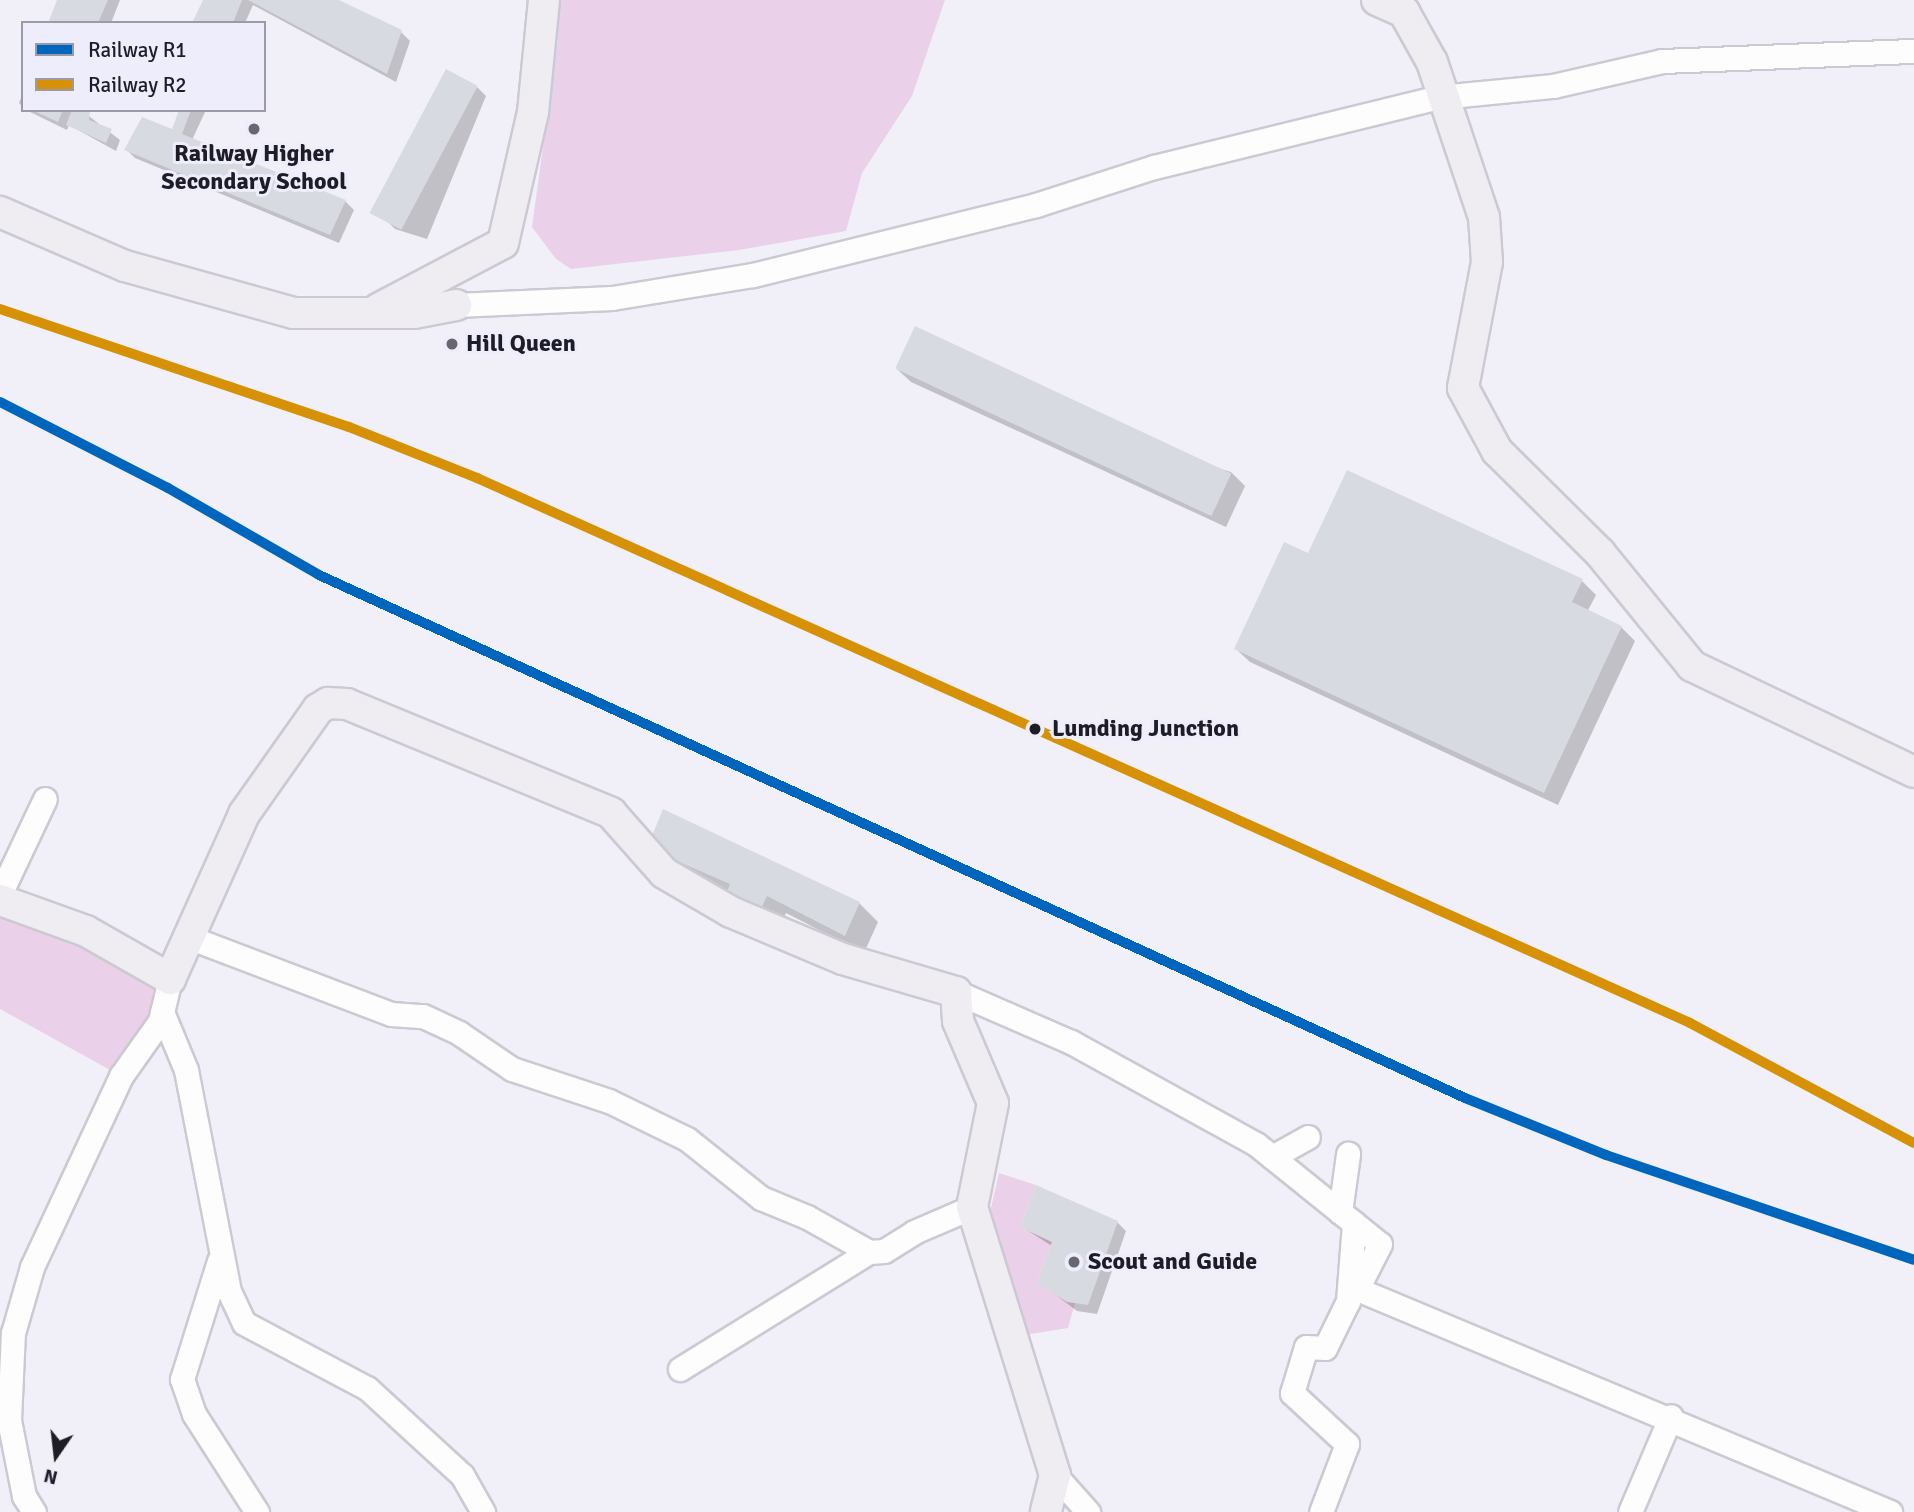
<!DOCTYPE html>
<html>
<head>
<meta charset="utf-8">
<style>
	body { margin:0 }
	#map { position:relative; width:1914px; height:1512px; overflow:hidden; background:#f1f0f8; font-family:Signika,sans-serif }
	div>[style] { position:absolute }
	.green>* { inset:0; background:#ead0e8 }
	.shadow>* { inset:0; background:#0003 }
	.building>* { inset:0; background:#d8dae2; transform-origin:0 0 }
	.roads { filter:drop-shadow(2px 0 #cbcad3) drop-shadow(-2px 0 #cbcad3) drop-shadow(0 2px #cbcad3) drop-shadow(0 -2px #cbcad3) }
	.minor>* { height:23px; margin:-11.5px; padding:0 11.5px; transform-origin:11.5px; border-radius:11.5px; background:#fdfdfe }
	.major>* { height:30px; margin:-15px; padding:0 15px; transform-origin:15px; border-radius:15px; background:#efedf2 }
	.rail>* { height:8px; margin-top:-4px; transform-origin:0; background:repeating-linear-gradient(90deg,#eeedfc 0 16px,#d0d0d3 0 32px); box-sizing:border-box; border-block:2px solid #d0d0d3 }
	.rail-1>* { height:10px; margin:-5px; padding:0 5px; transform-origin:5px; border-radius:5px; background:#0065bd }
	.rail-2>* { height:10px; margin:-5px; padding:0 5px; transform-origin:5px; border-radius:5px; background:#d69106 }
	.dots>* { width:19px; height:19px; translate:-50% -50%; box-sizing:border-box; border:4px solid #eeedfc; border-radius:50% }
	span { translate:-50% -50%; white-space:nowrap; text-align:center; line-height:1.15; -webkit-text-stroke:6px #eeedfc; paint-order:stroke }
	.poi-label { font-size:24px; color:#1e1d26; font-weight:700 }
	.left { translate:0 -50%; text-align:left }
	.stop-label { font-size:24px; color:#1e1d26; font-weight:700 }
	.legend { position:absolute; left:21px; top:21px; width:245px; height:91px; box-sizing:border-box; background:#eeedfc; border:2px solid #9b9aa6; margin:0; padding:9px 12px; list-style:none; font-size:21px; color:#1e1d26 }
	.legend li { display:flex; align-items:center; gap:14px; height:35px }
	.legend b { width:35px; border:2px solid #9b9aa6 }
	.north { position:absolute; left:21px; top:1421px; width:70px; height:70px; -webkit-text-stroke:5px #eeedfc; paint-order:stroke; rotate:194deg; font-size:19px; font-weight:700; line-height:28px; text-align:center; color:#1e1d26 }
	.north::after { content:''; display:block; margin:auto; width:24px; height:32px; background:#1e1d26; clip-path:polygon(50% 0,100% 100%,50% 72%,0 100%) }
</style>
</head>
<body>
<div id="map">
	<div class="green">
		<div style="clip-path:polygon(556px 0,945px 0,912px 96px,862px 173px,846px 231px,739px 250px,571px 269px,556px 259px,532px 227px,558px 37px)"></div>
		<div style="clip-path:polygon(0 900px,170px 979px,121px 1076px,0 1009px)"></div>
		<div style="clip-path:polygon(999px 1173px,1036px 1185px,1020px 1227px,1052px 1242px,1037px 1283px,1075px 1303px,1068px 1328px,1024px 1335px,993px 1244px,991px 1208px)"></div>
	</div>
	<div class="shadow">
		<div style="clip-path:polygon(59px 0,120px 0,111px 23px,50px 23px)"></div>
		<div style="clip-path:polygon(205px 0,335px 0,401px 32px,410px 41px,396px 82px,253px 5px,245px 23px,194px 23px)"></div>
		<div style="clip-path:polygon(477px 87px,486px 96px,427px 239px,395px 229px,386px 220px)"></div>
		<div style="clip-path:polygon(23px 93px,23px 107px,19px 103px)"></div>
		<div style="clip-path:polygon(26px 110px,81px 110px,120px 140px,116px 151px,69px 125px,67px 130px)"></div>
		<div style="clip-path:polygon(181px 110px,206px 110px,192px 140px,345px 201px,354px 210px,339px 243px,135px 158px,126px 149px,173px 131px)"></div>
		<div style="clip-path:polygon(897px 369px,1231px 472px,1245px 486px,1226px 527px,911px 382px)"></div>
		<div style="clip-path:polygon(1309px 556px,1582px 581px,1596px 595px,1587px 612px,1621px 627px,1635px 641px,1558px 805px,1250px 662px,1236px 649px)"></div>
		<div style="clip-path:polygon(649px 848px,859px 903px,878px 922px,864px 953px,786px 913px,775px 936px,728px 893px,668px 866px)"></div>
		<div style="clip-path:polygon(1117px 1222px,1126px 1231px,1097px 1314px,1077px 1311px,1039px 1282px,1052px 1246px,1022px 1227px)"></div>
	</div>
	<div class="building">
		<div style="clip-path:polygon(57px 0,108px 0,98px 23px,48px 23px)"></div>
		<div style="clip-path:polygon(203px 0,242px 0,233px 23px,192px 23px)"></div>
		<div style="clip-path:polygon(248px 0,339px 0,402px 30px,387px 74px)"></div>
		<div style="left:446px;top:69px;width:36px;height:163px;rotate:28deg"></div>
		<div style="clip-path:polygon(32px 110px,63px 110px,58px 122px)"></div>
		<div style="clip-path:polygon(72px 110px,90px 112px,89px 120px,112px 129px,106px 143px,66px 125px)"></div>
		<div style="clip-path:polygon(179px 110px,191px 110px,182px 134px,346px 200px,330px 235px,124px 150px,142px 117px,172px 129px)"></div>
		<div style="left:915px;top:326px;width:349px;height:47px;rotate:25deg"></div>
		<div style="clip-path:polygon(1347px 470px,1583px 579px,1572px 602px,1622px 626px,1544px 793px,1234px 649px,1284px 542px,1308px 553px)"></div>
		<div style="clip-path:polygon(663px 809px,860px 902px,845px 936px,767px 896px,756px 919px,723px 902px,730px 884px,647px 848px)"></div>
		<div style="clip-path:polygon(1036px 1185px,1118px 1221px,1088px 1305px,1067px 1302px,1037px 1283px,1052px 1242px,1020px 1227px)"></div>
	</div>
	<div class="roads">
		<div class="minor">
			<div style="left:456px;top:305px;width:156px;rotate:-2.6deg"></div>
			<div style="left:612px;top:298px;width:143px;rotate:-9.3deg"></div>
			<div style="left:753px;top:275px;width:292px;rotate:-13.9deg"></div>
			<div style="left:1036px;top:205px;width:124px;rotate:-17.9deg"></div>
			<div style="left:1154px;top:167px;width:294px;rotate:-13.8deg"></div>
			<div style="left:1440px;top:97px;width:114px;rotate:-5.6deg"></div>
			<div style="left:1553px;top:86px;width:112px;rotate:-12.9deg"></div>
			<div style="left:1662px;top:61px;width:252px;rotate:-2.3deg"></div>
			<div style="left:0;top:894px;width:105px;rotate:-64.7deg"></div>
			<div style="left:191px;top:938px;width:214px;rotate:20.8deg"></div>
			<div style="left:391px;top:1014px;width:32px;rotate:4deg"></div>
			<div style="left:423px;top:1016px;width:40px;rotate:25deg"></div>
			<div style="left:459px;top:1033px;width:64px;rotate:34.2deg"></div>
			<div style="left:512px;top:1069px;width:102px;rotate:18.3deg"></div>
			<div style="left:609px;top:1101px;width:87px;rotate:26deg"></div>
			<div style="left:687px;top:1139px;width:95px;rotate:38.6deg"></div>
			<div style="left:761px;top:1198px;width:50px;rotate:22.4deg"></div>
			<div style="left:807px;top:1217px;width:71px;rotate:29.4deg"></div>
			<div style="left:869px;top:1252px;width:15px;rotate:-4deg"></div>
			<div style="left:884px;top:1251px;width:36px;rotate:-32deg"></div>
			<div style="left:914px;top:1232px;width:63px;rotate:-23.3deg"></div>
			<div style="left:956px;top:992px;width:125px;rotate:23.5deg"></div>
			<div style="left:1071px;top:1042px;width:211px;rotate:28.9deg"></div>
			<div style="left:1256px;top:1144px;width:159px;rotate:38.9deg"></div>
			<div style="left:1380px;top:1244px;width:51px;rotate:117.1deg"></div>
			<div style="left:1357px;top:1289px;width:578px;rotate:22.7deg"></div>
			<div style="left:162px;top:1012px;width:63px;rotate:67.5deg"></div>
			<div style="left:186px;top:1070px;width:225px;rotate:79deg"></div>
			<div style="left:229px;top:1291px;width:35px;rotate:65deg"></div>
			<div style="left:244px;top:1323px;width:139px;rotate:27.9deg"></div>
			<div style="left:367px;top:1388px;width:129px;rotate:42.5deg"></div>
			<div style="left:462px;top:1475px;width:43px;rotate:60.4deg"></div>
			<div style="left:1272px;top:1157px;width:41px;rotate:-29.1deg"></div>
			<div style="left:1340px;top:1212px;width:59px;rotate:-82.1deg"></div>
			<div style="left:219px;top:1261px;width:124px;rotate:107.4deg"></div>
			<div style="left:182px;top:1379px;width:37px;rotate:71deg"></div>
			<div style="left:194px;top:1414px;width:117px;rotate:57.3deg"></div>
			<div style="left:680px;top:1369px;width:222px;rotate:-31.8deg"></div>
			<div style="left:1055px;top:1475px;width:50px;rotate:48.3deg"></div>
			<div style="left:34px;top:1512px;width:19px;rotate:-122deg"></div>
			<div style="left:24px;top:1496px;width:77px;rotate:-101.2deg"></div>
			<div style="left:9px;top:1420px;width:87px;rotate:-87.4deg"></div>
			<div style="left:13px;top:1333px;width:69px;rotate:-73.9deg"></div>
			<div style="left:32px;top:1267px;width:211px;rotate:-65deg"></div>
			<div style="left:121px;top:1076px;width:67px;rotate:-54.7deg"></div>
			<div style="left:160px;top:1021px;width:43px;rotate:-76.6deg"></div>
			<div style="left:1321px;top:1512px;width:73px;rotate:-69.1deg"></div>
			<div style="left:1347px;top:1444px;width:75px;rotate:-137.2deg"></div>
			<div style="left:1292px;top:1393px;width:48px;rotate:-73.1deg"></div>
			<div style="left:1306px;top:1347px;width:19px;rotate:3deg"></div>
			<div style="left:1325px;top:1348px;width:52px;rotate:-63.9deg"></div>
			<div style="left:1348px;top:1301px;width:78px;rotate:-85.6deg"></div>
			<div style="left:1630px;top:1512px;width:104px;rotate:-66.9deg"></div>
		</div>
		<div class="major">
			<div style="left:1377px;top:0;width:30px;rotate:24deg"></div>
			<div style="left:1404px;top:12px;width:57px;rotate:60.8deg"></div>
			<div style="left:1432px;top:62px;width:163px;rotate:71.5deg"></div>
			<div style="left:1484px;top:217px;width:45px;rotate:86.2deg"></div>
			<div style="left:1487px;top:262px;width:128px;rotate:100.8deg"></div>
			<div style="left:1463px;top:388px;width:72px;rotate:61.6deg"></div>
			<div style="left:1497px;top:451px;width:145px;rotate:44.7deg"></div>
			<div style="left:1600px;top:553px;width:146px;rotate:50.8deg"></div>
			<div style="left:1692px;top:666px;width:246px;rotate:25.5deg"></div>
			<div style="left:0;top:212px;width:136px;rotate:23.4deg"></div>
			<div style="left:125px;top:266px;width:174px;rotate:15.6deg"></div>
			<div style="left:293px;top:313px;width:121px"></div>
			<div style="left:414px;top:313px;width:43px;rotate:-10.8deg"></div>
			<div style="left:378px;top:309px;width:141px;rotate:-27.8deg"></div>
			<div style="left:503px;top:243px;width:134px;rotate:-77.1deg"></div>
			<div style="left:533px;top:112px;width:113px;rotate:-84.4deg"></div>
			<div style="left:0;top:900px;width:91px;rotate:19.8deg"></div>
			<div style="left:86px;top:931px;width:97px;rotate:29.7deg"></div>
			<div style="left:170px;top:979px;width:181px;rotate:-65.8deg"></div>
			<div style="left:244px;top:814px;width:128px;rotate:-54.8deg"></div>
			<div style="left:318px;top:709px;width:12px;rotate:-31deg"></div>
			<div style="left:328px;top:703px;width:19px;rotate:3deg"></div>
			<div style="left:347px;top:704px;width:286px;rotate:22.4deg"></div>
			<div style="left:611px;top:813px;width:80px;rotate:48.5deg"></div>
			<div style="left:664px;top:873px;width:78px;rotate:30.2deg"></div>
			<div style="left:731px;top:912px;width:121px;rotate:22.8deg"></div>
			<div style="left:843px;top:959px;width:118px;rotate:16.3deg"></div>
			<div style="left:956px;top:992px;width:29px;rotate:86deg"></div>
			<div style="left:958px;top:1021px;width:89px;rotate:66.9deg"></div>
			<div style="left:993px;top:1103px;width:106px;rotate:101.4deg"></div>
			<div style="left:972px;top:1207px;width:281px;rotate:72.8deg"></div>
			<div style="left:1055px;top:1475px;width:38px;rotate:104deg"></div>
		</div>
	</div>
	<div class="rail">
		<div style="left:0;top:309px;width:368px;rotate:18.7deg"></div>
		<div style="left:349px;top:427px;width:138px;rotate:21.7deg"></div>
		<div style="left:477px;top:478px;width:1330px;rotate:24.19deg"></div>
		<div style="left:1690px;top:1023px;width:254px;rotate:28.2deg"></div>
	</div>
	<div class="rail-1">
		<div style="left:0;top:402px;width:189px;rotate:27.1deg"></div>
		<div style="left:168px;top:488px;width:174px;rotate:29.9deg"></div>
		<div style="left:319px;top:575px;width:1260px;rotate:24.53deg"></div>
		<div style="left:1465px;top:1098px;width:152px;rotate:22deg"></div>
		<div style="left:1606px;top:1155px;width:325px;rotate:18.8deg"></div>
	</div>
	<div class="rail-2">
		<div style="left:0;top:309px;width:368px;rotate:18.7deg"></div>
		<div style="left:349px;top:427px;width:138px;rotate:21.7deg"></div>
		<div style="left:477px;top:478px;width:1330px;rotate:24.19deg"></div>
		<div style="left:1690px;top:1023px;width:254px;rotate:28.2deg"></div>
	</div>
	<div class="dots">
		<div style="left:254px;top:129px;background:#686770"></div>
		<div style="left:452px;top:344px;background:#686770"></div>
		<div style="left:1035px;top:729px;background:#1e1d26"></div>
		<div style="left:1074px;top:1262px;background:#686770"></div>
	</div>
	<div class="poi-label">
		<span style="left:254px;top:168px">Railway Higher<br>Secondary School</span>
		<span class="left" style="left:466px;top:344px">Hill Queen</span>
		<span class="left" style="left:1088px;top:1262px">Scout and Guide</span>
	</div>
	<div class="stop-label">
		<span class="left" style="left:1052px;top:729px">Lumding Junction</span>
	</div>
	<ul class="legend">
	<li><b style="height:9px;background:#0065bd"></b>Railway R1</li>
	<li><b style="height:9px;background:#d69106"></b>Railway R2</li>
	</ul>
	<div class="north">N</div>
</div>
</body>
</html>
